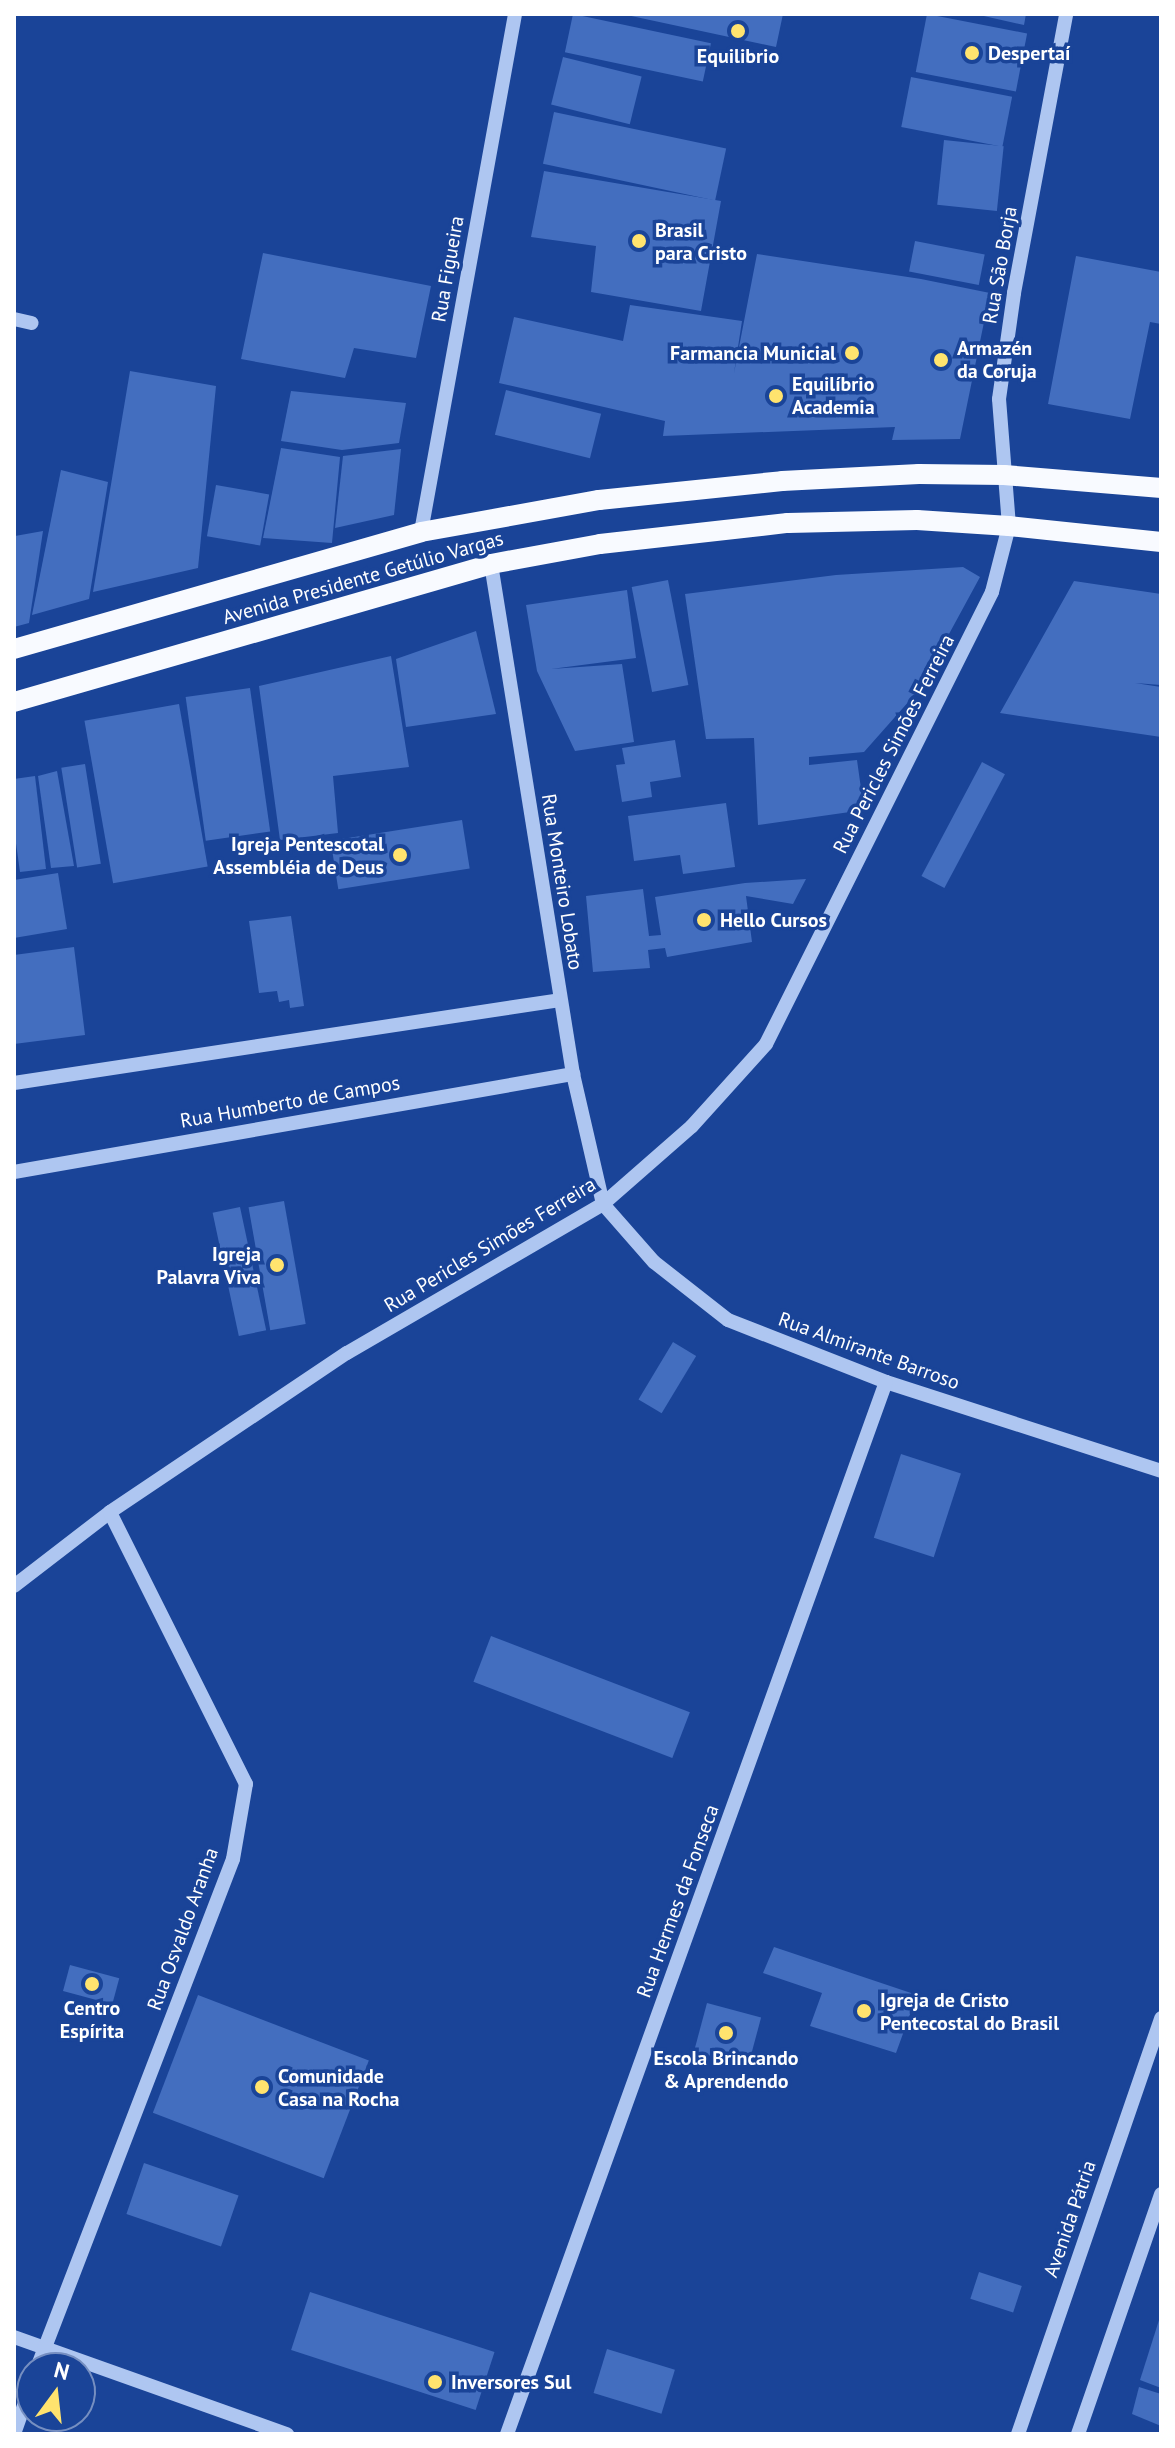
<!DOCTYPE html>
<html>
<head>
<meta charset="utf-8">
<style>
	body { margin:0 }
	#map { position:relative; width:1175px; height:2448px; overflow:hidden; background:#1a4498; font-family:"PT Sans",sans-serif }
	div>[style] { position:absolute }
	.building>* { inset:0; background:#436ebf; transform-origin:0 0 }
	.minor>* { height:14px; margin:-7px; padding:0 7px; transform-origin:7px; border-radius:7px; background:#aec6f1 }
	.major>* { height:20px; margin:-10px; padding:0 10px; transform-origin:10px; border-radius:10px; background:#f8faff }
	.dots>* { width:22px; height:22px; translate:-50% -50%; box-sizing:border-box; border:4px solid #1a4498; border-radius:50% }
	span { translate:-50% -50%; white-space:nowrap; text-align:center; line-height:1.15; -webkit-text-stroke:7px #1a4498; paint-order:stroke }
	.poi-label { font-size:20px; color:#fff; font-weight:700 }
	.left { translate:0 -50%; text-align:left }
	.right { translate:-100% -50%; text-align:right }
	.street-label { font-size:20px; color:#fff }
	.frame { position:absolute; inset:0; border:16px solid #fff; pointer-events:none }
	.north { position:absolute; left:16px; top:2352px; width:80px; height:80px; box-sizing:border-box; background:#1a4498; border:2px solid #768fc1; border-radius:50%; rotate:15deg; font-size:22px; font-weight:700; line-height:32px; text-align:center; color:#fff }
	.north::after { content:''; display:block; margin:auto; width:28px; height:36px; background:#ffe36e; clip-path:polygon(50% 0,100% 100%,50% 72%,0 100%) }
</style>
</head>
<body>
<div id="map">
	<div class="building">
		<div style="left:573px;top:14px;width:141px;height:39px;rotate:12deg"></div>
		<div style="clip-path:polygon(622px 14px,783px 14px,776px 47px)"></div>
		<div style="left:927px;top:14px;width:102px;height:59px;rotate:11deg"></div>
		<div style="clip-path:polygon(975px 14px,1026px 14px,1024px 25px)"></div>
		<div style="left:563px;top:57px;width:81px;height:49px;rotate:14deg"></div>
		<div style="left:911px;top:77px;width:103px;height:51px;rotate:11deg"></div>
		<div style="left:554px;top:112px;width:176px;height:53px;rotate:12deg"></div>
		<div style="left:944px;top:140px;width:60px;height:65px;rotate:6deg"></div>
		<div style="clip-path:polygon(544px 171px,721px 201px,701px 311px,591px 292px,596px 246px,531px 237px)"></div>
		<div style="left:915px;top:241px;width:71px;height:31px;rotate:11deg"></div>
		<div style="clip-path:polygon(263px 253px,431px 286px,416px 358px,354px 348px,345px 378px,241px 359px)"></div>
		<div style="clip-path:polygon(757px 254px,921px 279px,990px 293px,960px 439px,892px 440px,895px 427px,663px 436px,665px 421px,499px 383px,514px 317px,623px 341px,630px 305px,742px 321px,734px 373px)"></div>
		<div style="clip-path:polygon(1076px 256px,1161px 272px,1161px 324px,1150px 322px,1130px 419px,1048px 404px)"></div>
		<div style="clip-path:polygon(130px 371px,216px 386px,198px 568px,93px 592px)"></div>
		<div style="left:506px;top:390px;width:98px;height:46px;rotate:14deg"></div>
		<div style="clip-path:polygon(291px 391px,406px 403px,399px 443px,342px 450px,281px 441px)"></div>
		<div style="clip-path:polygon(281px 448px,340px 457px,332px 543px,263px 538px)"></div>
		<div style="clip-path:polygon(401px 449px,394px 515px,335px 528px,343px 456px)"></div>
		<div style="clip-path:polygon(61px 470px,108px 482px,89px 599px,32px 615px)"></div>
		<div style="left:216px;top:485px;width:54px;height:52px;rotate:10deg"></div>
		<div style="clip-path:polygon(43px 531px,29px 623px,14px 627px,15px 536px)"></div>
		<div style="clip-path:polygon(963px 567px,980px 577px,918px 691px,864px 752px,809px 757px,809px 765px,857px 760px,864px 810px,758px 825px,754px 738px,706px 739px,685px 594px,836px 575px)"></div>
		<div style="left:668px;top:580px;width:107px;height:37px;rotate:79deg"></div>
		<div style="clip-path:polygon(1074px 581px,1161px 594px,1161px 685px,1135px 683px,1161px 687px,1161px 737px,1000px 713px)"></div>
		<div style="clip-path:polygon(627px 590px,636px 658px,551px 669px,622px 664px,634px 742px,575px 751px,537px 671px,526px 605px)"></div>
		<div style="clip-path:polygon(476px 631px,496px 714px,406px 727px,396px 659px)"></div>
		<div style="clip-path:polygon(391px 656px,409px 767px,333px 776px,338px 833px,280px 840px,259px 686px)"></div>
		<div style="left:250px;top:688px;width:145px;height:65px;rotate:82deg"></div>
		<div style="left:179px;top:704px;width:165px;height:96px;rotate:80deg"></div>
		<div style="clip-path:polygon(675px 740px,681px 777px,650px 782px,652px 797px,622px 802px,616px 765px,625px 764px,622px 748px)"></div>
		<div style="left:982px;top:762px;width:26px;height:129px;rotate:28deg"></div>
		<div style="left:85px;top:764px;width:101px;height:24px;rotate:81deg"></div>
		<div style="clip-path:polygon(57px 771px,74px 866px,51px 868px,38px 776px)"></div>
		<div style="clip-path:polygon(35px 776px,46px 869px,20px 872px,14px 829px,14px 779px)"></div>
		<div style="clip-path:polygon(726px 803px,735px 867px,683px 874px,680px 855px,634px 861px,628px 816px)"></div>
		<div style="left:462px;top:820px;width:49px;height:133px;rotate:81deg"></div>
		<div style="clip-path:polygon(58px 873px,67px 929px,14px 938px,14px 880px)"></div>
		<div style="clip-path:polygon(806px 879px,793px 904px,746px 896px,752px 942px,667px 957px,665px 948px,648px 950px,650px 968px,593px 972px,586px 896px,643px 889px,649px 936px,661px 935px,655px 897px,745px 883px)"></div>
		<div style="clip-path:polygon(291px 916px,304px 1006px,290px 1008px,289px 1000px,279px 1002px,277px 991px,259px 993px,249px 921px)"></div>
		<div style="clip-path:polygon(74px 947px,85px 1035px,14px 1044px,14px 955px)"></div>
		<div style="left:284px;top:1201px;width:125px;height:36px;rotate:80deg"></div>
		<div style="left:240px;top:1207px;width:126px;height:28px;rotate:78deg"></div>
		<div style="left:673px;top:1342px;width:27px;height:67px;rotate:31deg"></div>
		<div style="left:901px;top:1454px;width:63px;height:88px;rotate:18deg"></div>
		<div style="left:491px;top:1636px;width:213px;height:49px;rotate:21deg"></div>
		<div style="clip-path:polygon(774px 1947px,917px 1995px,896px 2053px,810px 2026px,822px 1993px,763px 1973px)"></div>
		<div style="left:70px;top:1965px;width:51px;height:27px;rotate:15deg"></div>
		<div style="left:198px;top:1995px;width:183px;height:126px;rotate:21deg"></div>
		<div style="left:707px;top:2003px;width:56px;height:50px;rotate:15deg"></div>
		<div style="left:144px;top:2163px;width:100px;height:54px;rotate:19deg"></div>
		<div style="left:979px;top:2272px;width:45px;height:28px;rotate:18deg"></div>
		<div style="left:310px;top:2292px;width:194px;height:61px;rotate:18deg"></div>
		<div style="clip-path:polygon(1160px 2317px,1161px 2317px,1161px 2388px,1140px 2380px)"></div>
		<div style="left:607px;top:2349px;width:71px;height:46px;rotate:17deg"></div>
		<div style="clip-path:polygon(1139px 2387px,1161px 2394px,1161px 2426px,1132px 2414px)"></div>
	</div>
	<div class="minor">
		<div style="left:14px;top:319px;width:18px;rotate:13deg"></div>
		<div style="left:421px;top:532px;width:526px;rotate:-79.71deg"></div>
		<div style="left:491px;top:564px;width:517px;rotate:80.87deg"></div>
		<div style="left:573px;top:1074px;width:133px;rotate:77deg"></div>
		<div style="left:603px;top:1204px;width:77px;rotate:48.7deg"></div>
		<div style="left:654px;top:1262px;width:94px;rotate:38.1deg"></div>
		<div style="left:728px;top:1320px;width:170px;rotate:21.4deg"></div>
		<div style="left:886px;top:1382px;width:289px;rotate:17.9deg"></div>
		<div style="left:14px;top:1083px;width:552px;rotate:-8.64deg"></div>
		<div style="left:14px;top:1172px;width:568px;rotate:-9.94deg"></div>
		<div style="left:14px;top:1586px;width:121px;rotate:-37.6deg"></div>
		<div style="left:110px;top:1512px;width:285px;rotate:-33.9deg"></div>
		<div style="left:347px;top:1353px;width:296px;rotate:-30.2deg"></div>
		<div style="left:603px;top:1204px;width:118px;rotate:-41.2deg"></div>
		<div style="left:692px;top:1126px;width:110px;rotate:-47.9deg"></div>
		<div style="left:766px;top:1044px;width:505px;rotate:-63.43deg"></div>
		<div style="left:992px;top:592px;width:68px;rotate:-75.6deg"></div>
		<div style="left:1009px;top:526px;width:127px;rotate:-94.5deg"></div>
		<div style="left:999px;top:399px;width:107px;rotate:-81.9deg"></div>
		<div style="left:1014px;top:293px;width:284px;rotate:-79.4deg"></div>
		<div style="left:14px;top:2337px;width:290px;rotate:19.6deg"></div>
		<div style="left:37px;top:2368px;width:545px;rotate:-68.94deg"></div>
		<div style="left:233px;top:1859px;width:76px;rotate:-80.2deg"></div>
		<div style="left:246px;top:1784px;width:304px;rotate:-116.6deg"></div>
		<div style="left:14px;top:2434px;width:54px;rotate:-70.6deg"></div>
		<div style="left:507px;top:2434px;width:1118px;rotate:-70.19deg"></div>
		<div style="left:1018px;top:2434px;width:440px;rotate:-71deg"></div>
		<div style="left:1078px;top:2434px;width:254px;rotate:-70.9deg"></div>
	</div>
	<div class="major">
		<div style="left:14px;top:649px;width:423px;rotate:-16deg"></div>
		<div style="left:421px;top:532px;width:181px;rotate:-10.2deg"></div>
		<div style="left:599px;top:500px;width:184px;rotate:-5.9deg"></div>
		<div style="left:782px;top:481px;width:137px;rotate:-2.9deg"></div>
		<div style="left:919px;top:474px;width:85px;rotate:0.7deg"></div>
		<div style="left:1004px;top:475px;width:158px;rotate:4.7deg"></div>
		<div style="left:14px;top:702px;width:497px;rotate:-16.1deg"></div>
		<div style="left:491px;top:564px;width:111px;rotate:-10.4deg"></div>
		<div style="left:600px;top:544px;width:189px;rotate:-6.4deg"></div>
		<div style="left:788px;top:523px;width:129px;rotate:-1.3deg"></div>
		<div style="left:917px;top:520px;width:92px;rotate:3.7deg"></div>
		<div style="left:1009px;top:526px;width:153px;rotate:6deg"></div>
	</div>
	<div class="dots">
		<div style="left:738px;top:31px;background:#ffe36e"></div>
		<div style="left:972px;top:53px;background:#ffe36e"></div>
		<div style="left:639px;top:241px;background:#ffe36e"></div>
		<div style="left:852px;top:353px;background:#ffe36e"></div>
		<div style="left:941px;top:360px;background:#ffe36e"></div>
		<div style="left:776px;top:396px;background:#ffe36e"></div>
		<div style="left:400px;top:855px;background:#ffe36e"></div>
		<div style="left:704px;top:920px;background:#ffe36e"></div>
		<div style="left:277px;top:1265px;background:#ffe36e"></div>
		<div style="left:92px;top:1984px;background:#ffe36e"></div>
		<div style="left:864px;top:2011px;background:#ffe36e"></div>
		<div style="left:726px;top:2033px;background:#ffe36e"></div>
		<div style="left:262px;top:2087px;background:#ffe36e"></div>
		<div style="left:435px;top:2382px;background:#ffe36e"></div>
	</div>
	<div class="poi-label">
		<span class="left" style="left:988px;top:53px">Despertaí</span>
		<span style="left:738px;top:56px">Equilibrio</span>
		<span class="left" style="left:655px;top:242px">Brasil<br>para Cristo</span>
		<span class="left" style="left:957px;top:360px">Armazén<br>da Coruja</span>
		<span class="right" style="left:836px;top:353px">Farmancia Municial</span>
		<span class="left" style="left:792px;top:396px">Equilíbrio<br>Academia</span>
		<span class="right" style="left:384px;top:856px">Igreja Pentescotal<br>Assembléia de Deus</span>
		<span class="left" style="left:720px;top:920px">Hello Cursos</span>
		<span class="right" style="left:261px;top:1266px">Igreja<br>Palavra Viva</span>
		<span class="left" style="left:880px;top:2012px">Igreja de Cristo<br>Pentecostal do Brasil</span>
		<span style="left:92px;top:2020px">Centro<br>Espírita</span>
		<span style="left:726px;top:2070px">Escola Brincando<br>&amp; Aprendendo</span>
		<span class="left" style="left:278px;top:2088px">Comunidade<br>Casa na Rocha</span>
		<span class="left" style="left:451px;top:2382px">Inversores Sul</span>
	</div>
	<div class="street-label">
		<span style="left:1000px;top:265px;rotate:-80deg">Rua São Borja</span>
		<span style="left:448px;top:269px;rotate:-80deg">Rua Figueira</span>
		<span style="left:363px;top:578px;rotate:-16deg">Avenida Presidente Getúlio Vargas</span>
		<span style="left:894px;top:744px;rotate:-63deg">Rua Pericles Simões Ferreira</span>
		<span style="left:562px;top:882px;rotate:81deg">Rua Monteiro Lobato</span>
		<span style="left:290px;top:1102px;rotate:-10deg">Rua Humberto de Campos</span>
		<span style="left:490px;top:1245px;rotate:-31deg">Rua Pericles Simões Ferreira</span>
		<span style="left:869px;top:1351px;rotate:20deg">Rua Almirante Barroso</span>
		<span style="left:678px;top:1901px;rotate:-70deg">Rua Hermes da Fonseca</span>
		<span style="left:183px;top:1929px;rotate:-70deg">Rua Osvaldo Aranha</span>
		<span style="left:1070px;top:2219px;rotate:-71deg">Avenida Pátria</span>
	</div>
	<div class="frame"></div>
	<div class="north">N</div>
</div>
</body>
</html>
